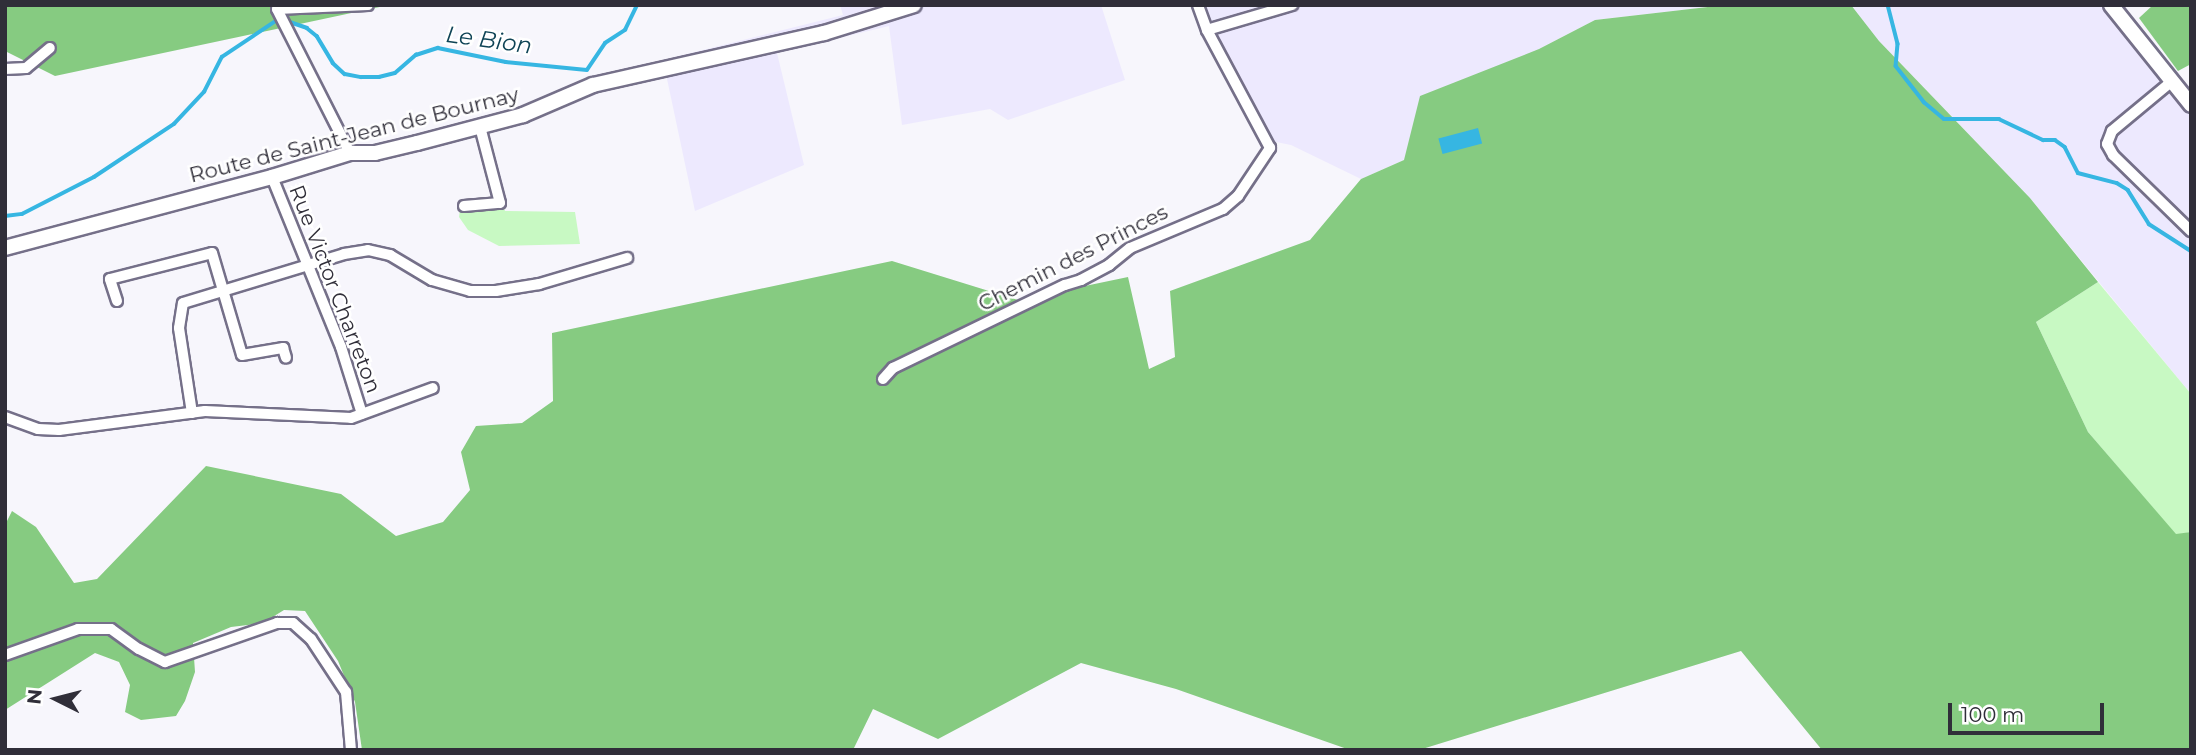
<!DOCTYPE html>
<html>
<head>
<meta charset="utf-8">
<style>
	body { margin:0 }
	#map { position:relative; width:2196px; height:755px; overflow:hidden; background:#f7f6fc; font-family:Montserrat,sans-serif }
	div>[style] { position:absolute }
	.built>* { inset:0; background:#ede9fe }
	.green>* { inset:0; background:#c8f9c3 }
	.forest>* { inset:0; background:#86cb81 }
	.water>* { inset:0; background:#36b6e2; transform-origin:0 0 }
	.stream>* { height:3.5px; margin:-1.75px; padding:0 1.75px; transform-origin:1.75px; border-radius:1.75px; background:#36b6e2 }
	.roads { filter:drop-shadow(2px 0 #757089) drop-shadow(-2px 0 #757089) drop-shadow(0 2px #757089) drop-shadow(0 -2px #757089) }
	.minor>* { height:10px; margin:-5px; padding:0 5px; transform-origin:5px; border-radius:5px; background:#fff }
	.major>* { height:14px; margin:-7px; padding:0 7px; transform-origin:7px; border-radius:7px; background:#fff }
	span { translate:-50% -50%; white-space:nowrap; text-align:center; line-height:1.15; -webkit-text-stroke:5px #fff; paint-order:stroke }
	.street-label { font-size:21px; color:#302e39 }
	.water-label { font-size:23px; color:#0f4456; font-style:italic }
	.frame { position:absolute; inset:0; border:7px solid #302e39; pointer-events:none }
	.north { position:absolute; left:21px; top:664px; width:70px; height:70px; -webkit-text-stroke:5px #fff; paint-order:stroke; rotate:276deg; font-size:19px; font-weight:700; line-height:28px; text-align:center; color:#302e39 }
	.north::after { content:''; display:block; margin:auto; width:24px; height:32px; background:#302e39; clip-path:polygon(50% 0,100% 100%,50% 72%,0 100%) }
	.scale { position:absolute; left:1948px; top:703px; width:156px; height:32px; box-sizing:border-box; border:4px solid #302e39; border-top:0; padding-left:9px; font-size:21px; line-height:24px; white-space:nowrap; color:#302e39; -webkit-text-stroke:5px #fff; paint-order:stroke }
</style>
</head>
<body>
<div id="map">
	<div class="built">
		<div style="clip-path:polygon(840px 5px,1101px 5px,1125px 80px,1008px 120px,990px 109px,902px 125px,889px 26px,777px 53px,804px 165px,695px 211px,663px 60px,843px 15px)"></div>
		<div style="clip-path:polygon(1194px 5px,1725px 5px,1595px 20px,1539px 49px,1404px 160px,1361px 179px,1291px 145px,1267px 140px)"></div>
		<div style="clip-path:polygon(1851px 5px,2104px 5px,2191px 115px,2191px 394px,2030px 198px,1879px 41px)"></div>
	</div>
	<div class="green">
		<div style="clip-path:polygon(503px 205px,505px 211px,575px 212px,580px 244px,499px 246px,468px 230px,459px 217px,460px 209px)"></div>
		<div style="clip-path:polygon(2098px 282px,2191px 394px,2191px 532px,2176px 535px,2088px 432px,2036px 322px)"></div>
	</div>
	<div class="forest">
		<div style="clip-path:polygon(5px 5px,389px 5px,55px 76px,5px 51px)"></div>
		<div style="clip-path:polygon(1725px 5px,1851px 5px,1879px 41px,2030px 198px,2098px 282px,2036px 322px,2088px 432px,2176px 534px,2191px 532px,2191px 750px,1822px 750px,1741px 651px,1419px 750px,1350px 750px,1176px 689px,1081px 663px,938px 739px,873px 709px,853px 750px,362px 750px,355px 702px,338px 661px,305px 611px,284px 610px,263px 623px,231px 627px,193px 643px,195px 672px,185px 701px,176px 716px,141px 720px,125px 712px,130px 685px,119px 662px,95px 653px,5px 710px,5px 525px,12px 511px,36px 527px,74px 583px,97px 579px,206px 466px,341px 494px,396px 536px,443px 522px,470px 490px,461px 452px,476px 426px,522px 423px,553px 401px,552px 333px,892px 261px,1018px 300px,1128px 277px,1149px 369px,1175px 357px,1170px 291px,1310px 240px,1361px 179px,1404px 160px,1420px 96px,1539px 49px,1595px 20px)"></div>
		<div style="clip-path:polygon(2153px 5px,2191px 5px,2191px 64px,2178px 71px,2139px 18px)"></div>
	</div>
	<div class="water">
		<div style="left:1478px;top:128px;width:16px;height:41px;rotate:75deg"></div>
	</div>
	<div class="stream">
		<div style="left:1888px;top:5px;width:40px;rotate:75.6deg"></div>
		<div style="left:1898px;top:44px;width:22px;rotate:95deg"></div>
		<div style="left:1896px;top:66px;width:46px;rotate:52.1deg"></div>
		<div style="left:1924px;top:102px;width:26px;rotate:40deg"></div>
		<div style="left:1944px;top:119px;width:55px"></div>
		<div style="left:1999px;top:119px;width:49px;rotate:25.5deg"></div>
		<div style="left:2043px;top:140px;width:12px"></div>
		<div style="left:2055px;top:140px;width:12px;rotate:35deg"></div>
		<div style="left:2065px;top:147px;width:29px;rotate:63deg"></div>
		<div style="left:2078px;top:173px;width:40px;rotate:14.4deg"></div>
		<div style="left:2117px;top:183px;width:13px;rotate:32deg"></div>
		<div style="left:2128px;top:190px;width:40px;rotate:58deg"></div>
		<div style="left:2149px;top:224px;width:50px;rotate:32.7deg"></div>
		<div style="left:290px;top:22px;width:18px;rotate:19deg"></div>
		<div style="left:307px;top:28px;width:13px;rotate:39deg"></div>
		<div style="left:317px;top:36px;width:31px;rotate:59deg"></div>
		<div style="left:333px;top:63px;width:16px;rotate:43deg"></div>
		<div style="left:345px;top:74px;width:16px;rotate:11deg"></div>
		<div style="left:361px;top:77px;width:18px"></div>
		<div style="left:379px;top:77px;width:16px;rotate:-14deg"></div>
		<div style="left:395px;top:73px;width:28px;rotate:-41deg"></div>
		<div style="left:416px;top:55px;width:23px;rotate:-18deg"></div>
		<div style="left:438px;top:48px;width:69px;rotate:11.6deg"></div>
		<div style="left:506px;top:62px;width:81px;rotate:5.6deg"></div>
		<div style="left:587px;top:70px;width:32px;rotate:-56deg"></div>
		<div style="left:605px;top:43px;width:24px;rotate:-33deg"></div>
		<div style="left:625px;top:30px;width:28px;rotate:-64deg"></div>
		<div style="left:5px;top:216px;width:17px;rotate:-7deg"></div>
		<div style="left:22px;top:214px;width:81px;rotate:-27.2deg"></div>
		<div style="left:94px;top:177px;width:96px;rotate:-33.5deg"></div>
		<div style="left:174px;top:124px;width:44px;rotate:-46.8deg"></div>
		<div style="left:204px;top:92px;width:39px;rotate:-63deg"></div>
		<div style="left:222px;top:57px;width:63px;rotate:-33.9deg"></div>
	</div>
	<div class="roads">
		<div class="minor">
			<div style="left:1207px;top:30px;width:89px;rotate:-16.4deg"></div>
			<div style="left:5px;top:69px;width:21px;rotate:-3deg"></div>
			<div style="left:26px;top:68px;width:31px;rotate:-40deg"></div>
			<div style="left:2171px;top:82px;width:77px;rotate:140.3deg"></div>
			<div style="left:2112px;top:131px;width:14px;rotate:111deg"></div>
			<div style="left:2107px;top:144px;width:13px;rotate:61deg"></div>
			<div style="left:2113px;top:155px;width:109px;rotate:44.3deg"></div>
			<div style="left:350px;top:153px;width:161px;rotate:-116.9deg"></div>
			<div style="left:277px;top:9px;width:91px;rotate:-2.5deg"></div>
			<div style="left:272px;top:177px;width:183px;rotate:67.9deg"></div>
			<div style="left:341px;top:347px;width:70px;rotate:72.6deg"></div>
			<div style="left:464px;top:206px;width:36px;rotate:-5deg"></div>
			<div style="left:500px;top:203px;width:79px;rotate:-104.7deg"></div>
			<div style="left:117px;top:301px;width:23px;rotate:-108deg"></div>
			<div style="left:110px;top:279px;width:105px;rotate:-14.3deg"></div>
			<div style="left:212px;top:253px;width:106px;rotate:73.6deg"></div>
			<div style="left:242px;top:355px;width:42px;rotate:-9.7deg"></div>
			<div style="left:283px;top:348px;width:10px;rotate:73deg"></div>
			<div style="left:883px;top:379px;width:15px;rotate:-48deg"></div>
			<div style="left:893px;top:368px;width:191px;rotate:-25.8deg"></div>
			<div style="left:1065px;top:285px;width:17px;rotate:-17deg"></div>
			<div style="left:1081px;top:280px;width:32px;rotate:-28deg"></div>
			<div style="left:1109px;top:265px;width:27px;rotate:-39deg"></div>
			<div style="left:1130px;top:248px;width:101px;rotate:-22.8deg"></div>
			<div style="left:1223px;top:209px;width:20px;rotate:-41deg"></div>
			<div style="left:1238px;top:196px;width:58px;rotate:-56.3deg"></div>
			<div style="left:1270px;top:148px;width:134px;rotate:-118.1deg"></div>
			<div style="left:1207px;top:30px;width:27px;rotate:-110deg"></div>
			<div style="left:192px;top:413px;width:86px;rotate:-98.7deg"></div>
			<div style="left:179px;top:328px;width:25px;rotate:-81deg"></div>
			<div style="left:183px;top:303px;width:168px;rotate:-16.9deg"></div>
			<div style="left:344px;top:254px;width:24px;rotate:-9deg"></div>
			<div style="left:368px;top:250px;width:23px;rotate:13deg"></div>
			<div style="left:390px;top:255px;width:49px;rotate:30.8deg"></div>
			<div style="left:432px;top:280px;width:40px;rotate:16deg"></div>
			<div style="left:470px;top:291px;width:26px"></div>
			<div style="left:496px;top:291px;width:44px;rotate:-9.2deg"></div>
			<div style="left:539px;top:284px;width:92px;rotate:-16.5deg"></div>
			<div style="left:5px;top:417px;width:35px;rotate:20deg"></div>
			<div style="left:38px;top:429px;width:21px;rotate:3deg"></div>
			<div style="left:59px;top:430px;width:147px;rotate:-7.4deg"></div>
			<div style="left:205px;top:411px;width:146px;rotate:2.7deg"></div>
			<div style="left:351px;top:418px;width:87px;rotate:-20.1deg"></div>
			<div style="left:5px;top:655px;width:77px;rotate:-19.6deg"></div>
			<div style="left:78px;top:629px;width:33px"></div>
			<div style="left:111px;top:629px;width:34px;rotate:36deg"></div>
			<div style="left:139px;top:649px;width:29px;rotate:27deg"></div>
			<div style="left:165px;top:662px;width:119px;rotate:-19.2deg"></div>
			<div style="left:277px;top:623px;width:16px"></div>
			<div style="left:293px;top:623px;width:24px;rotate:42deg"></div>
			<div style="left:311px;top:639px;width:64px;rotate:56.6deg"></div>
			<div style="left:346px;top:692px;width:58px;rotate:85.1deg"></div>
		</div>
		<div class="major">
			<div style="left:2111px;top:5px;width:128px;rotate:51.3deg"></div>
			<div style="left:5px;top:248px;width:276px;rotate:-14.9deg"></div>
			<div style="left:272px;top:177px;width:82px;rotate:-17.1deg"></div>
			<div style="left:350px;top:153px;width:25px"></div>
			<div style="left:375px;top:153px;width:43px;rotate:-13.4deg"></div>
			<div style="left:417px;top:143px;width:110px;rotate:-14.8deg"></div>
			<div style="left:523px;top:115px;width:76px;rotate:-23.2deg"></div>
			<div style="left:593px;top:85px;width:237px;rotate:-12.7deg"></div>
			<div style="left:824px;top:33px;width:94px;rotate:-17.3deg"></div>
		</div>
	</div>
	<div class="street-label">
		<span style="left:354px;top:135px;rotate:-14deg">Route de Saint-Jean de Bournay</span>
		<span style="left:1073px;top:258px;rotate:-27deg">Chemin des Princes</span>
		<span style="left:335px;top:289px;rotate:69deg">Rue Victor Charreton</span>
	</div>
	<div class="water-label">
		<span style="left:489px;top:40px;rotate:8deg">Le Bion</span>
	</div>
	<div class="frame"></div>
	<div class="north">N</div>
	<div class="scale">100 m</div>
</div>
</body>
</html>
